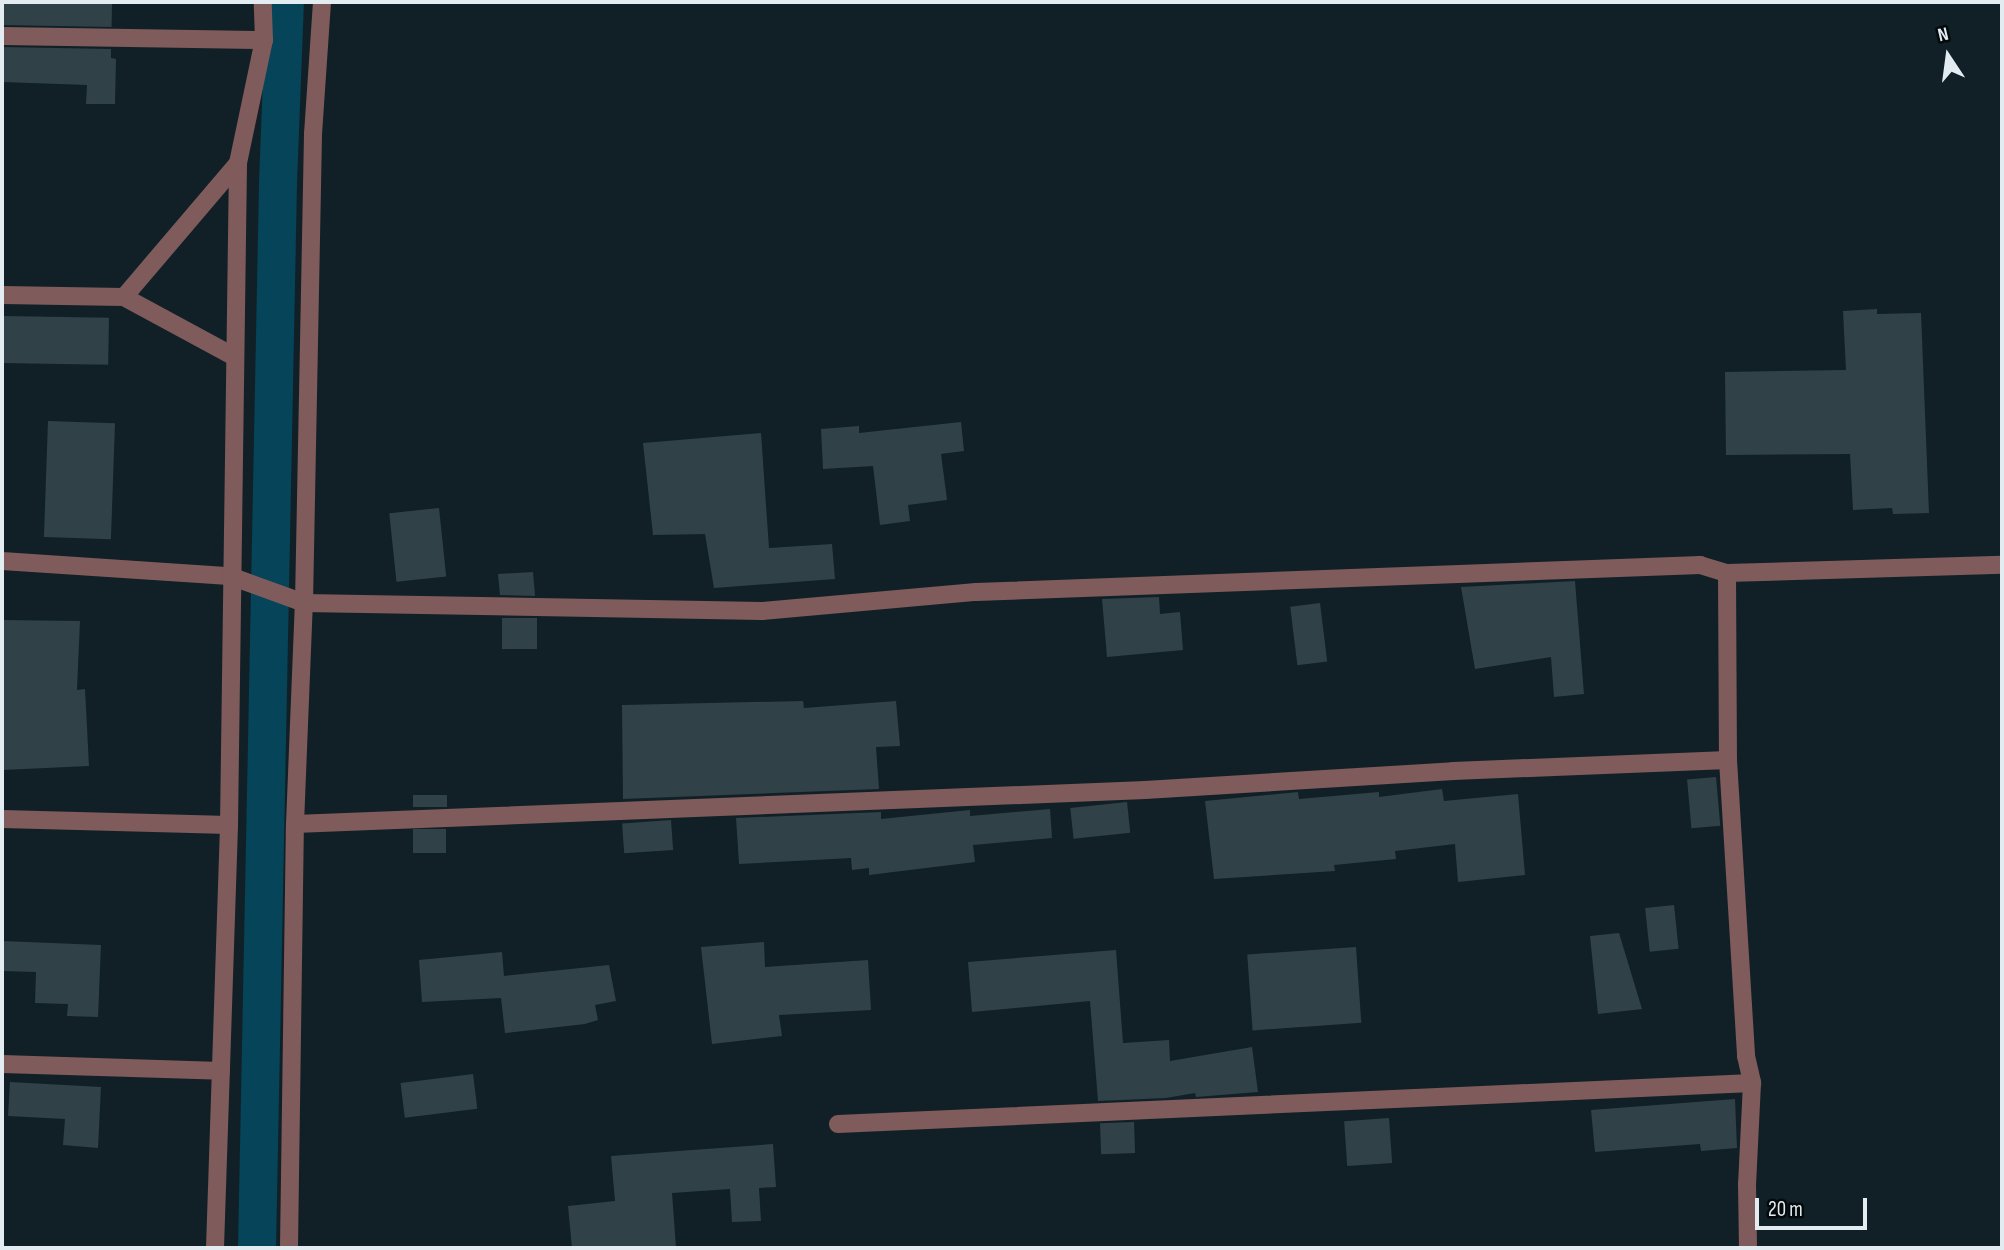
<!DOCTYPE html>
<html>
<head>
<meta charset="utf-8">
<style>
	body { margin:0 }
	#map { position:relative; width:2004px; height:1250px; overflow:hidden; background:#102026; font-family:"Sofia Sans Condensed",sans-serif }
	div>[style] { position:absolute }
	.canal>* { height:38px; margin:-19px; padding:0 19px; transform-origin:19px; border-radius:19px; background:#054459 }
	.building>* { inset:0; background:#304148; transform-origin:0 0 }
	.minor>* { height:18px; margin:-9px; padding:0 9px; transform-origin:9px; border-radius:9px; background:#805b5b }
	span { translate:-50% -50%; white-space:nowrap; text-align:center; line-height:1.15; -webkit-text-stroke:5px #04090b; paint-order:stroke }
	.frame { position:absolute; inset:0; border:4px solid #e2ecf1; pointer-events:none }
	.north { position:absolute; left:1913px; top:21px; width:70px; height:70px; -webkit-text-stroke:5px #04090b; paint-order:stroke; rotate:347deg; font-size:19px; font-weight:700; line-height:28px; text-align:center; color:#e2ecf1 }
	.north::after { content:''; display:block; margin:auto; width:24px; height:32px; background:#e2ecf1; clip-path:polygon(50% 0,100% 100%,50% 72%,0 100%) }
	.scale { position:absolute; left:1755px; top:1198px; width:112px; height:32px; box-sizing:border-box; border:4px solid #e2ecf1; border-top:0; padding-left:9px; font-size:21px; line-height:24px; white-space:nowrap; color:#e2ecf1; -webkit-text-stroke:5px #04090b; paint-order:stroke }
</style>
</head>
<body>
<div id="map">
	<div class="canal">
		<div style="left:257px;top:1248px;width:1065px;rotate:-88.87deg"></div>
		<div style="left:278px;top:183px;width:181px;rotate:-87.8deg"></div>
	</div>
	<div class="building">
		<div style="left:2px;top:2px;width:110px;height:23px;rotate:1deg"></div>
		<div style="clip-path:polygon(2px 47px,111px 49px,111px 58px,116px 59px,115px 104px,86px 104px,87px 85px,2px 82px)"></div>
		<div style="clip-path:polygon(1877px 309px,1877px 314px,1921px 313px,1929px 513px,1893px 514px,1892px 508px,1853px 510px,1850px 454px,1726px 455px,1725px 372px,1846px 370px,1843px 311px)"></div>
		<div style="left:2px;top:316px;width:107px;height:47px;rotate:1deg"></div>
		<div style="left:48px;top:421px;width:67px;height:116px;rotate:2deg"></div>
		<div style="clip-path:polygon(961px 422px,964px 451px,941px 454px,947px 500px,908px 505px,910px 521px,880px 525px,873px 466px,823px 469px,821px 429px,859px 426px,859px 433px)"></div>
		<div style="clip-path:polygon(761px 433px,769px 548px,832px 544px,835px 579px,714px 588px,705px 534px,653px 535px,643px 443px)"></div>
		<div style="left:439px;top:508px;width:69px;height:50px;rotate:84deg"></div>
		<div style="clip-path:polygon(533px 572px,535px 596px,500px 595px,498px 574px)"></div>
		<div style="clip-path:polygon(1575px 581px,1584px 694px,1554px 697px,1551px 657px,1475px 669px,1461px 587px)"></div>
		<div style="clip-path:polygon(1159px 597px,1160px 614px,1180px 612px,1183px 650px,1107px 657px,1102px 599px)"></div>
		<div style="left:1320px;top:603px;width:59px;height:30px;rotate:83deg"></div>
		<div style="left:502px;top:618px;width:35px;height:31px"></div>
		<div style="clip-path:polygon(2px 620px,80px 621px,77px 690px,85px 689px,89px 766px,2px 770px)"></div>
		<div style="clip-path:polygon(803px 701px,804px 708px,896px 701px,900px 746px,876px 747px,879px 789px,623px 799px,622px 705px)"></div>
		<div style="left:1716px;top:777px;width:49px;height:29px;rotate:85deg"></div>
		<div style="clip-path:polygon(1442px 789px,1444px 801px,1518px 794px,1525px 875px,1458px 882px,1455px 844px,1395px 851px,1396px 859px,1334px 865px,1335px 871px,1214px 879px,1205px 801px,1298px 792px,1299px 799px,1379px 792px,1379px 797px)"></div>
		<div style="left:447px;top:795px;width:12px;height:34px;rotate:90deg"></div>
		<div style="left:1127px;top:802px;width:31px;height:57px;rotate:84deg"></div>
		<div style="clip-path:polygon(1050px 809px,1052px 838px,973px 845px,975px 862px,869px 875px,869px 868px,852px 870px,851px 858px,739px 864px,736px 818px,881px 812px,881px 819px,970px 810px,970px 816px)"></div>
		<div style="left:671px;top:820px;width:30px;height:49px;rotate:86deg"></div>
		<div style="left:446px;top:829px;width:24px;height:33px;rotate:90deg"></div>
		<div style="left:1674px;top:905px;width:44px;height:29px;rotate:84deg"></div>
		<div style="clip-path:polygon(1619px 933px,1642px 1009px,1598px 1014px,1590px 936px)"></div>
		<div style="clip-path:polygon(2px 941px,101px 945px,98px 1017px,67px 1016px,68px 1004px,35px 1003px,36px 972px,2px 971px)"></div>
		<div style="clip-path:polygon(764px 942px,765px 967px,868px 960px,871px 1010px,779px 1015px,782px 1036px,712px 1044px,701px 947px)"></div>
		<div style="left:1356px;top:947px;width:76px;height:109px;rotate:86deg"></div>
		<div style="clip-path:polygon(1116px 950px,1123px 1043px,1169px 1040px,1170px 1061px,1252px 1047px,1258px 1092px,1196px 1097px,1195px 1093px,1166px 1098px,1098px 1101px,1090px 1001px,972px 1012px,968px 962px)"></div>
		<div style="clip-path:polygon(502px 952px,504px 976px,609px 965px,616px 1001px,595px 1005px,598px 1020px,585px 1024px,505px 1033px,501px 998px,422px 1002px,419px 960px)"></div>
		<div style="left:473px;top:1074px;width:35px;height:73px;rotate:83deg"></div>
		<div style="clip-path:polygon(10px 1082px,101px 1087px,98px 1148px,63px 1145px,65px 1119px,8px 1116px)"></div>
		<div style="clip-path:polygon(1735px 1099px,1737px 1148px,1701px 1151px,1700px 1144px,1595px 1152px,1591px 1110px)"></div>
		<div style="left:1389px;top:1118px;width:45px;height:45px;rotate:86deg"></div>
		<div style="left:1134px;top:1122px;width:31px;height:34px;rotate:88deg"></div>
		<div style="clip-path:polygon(773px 1144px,776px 1187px,759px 1188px,761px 1221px,732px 1222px,730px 1189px,672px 1193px,676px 1248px,572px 1248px,568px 1206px,615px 1201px,611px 1156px)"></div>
	</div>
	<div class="minor">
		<div style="left:2px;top:36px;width:262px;rotate:0.9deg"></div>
		<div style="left:2px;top:295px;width:122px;rotate:0.9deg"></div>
		<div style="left:233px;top:356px;width:124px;rotate:-151.6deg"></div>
		<div style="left:124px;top:297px;width:176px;rotate:-49.6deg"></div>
		<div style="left:2px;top:561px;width:228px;rotate:3.8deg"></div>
		<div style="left:230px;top:576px;width:79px;rotate:20deg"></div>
		<div style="left:304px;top:603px;width:458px;rotate:1deg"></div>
		<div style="left:762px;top:611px;width:215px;rotate:-5.1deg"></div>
		<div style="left:976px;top:592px;width:725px;rotate:-2.14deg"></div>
		<div style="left:1700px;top:565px;width:28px;rotate:17deg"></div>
		<div style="left:1727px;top:573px;width:275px;rotate:-1.7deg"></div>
		<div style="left:1727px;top:573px;width:187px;rotate:89.7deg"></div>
		<div style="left:1728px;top:760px;width:297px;rotate:86.5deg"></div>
		<div style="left:1746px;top:1056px;width:28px;rotate:77deg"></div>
		<div style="left:1752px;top:1083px;width:101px;rotate:92.8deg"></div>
		<div style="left:1747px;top:1184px;width:64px;rotate:89.1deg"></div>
		<div style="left:2px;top:819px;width:227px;rotate:1.5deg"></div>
		<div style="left:295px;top:824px;width:851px;rotate:-2.29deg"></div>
		<div style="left:1145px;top:790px;width:309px;rotate:-3.5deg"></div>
		<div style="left:1453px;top:771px;width:275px;rotate:-2.3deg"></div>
		<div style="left:2px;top:1064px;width:219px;rotate:1.8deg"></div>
		<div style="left:838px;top:1124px;width:915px;rotate:-2.57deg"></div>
		<div style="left:215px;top:1248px;width:423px;rotate:-88.1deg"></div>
		<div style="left:229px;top:825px;width:662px;rotate:-89.22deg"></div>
		<div style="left:238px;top:163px;width:126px;rotate:-78.1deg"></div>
		<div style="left:264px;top:40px;width:38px;rotate:-92deg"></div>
		<div style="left:289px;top:1248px;width:424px;rotate:-89.2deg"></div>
		<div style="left:295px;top:824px;width:221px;rotate:-87.7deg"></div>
		<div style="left:304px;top:603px;width:469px;rotate:-88.9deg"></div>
		<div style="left:313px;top:134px;width:132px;rotate:-86.1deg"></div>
	</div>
	<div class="frame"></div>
	<div class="north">N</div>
	<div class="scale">20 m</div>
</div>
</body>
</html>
